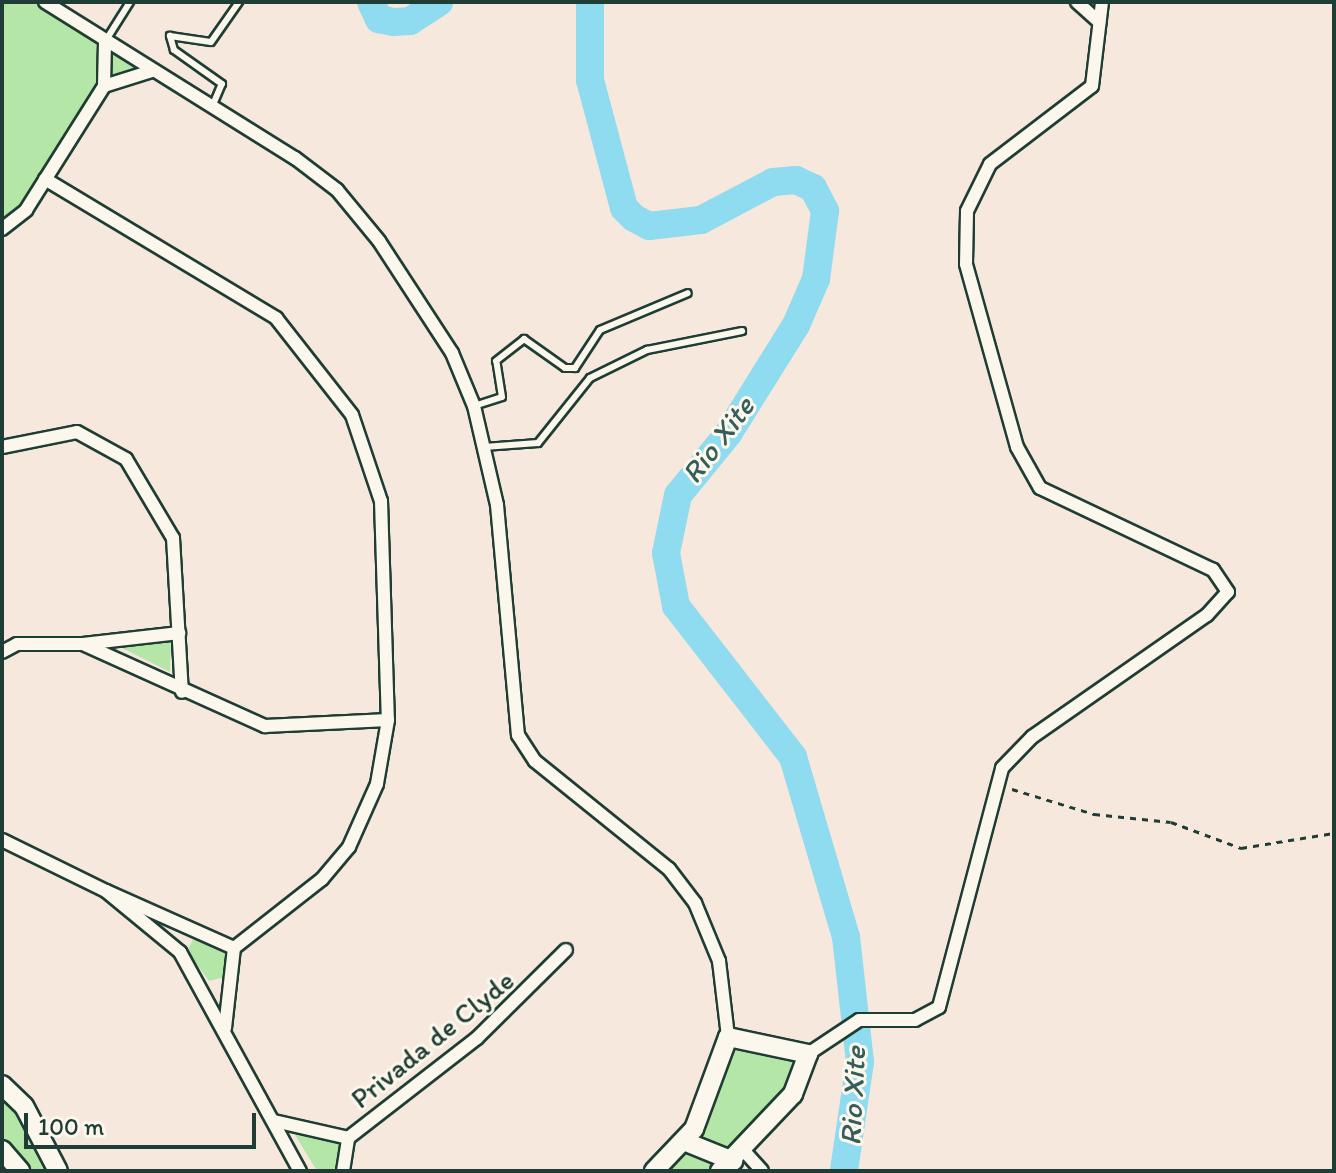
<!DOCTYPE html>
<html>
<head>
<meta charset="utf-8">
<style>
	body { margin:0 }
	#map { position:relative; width:1336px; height:1173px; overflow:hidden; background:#f6e8dc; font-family:Itim,sans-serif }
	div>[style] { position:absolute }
	.green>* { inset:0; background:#b4e7a7 }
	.river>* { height:28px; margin:-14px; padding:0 14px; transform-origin:14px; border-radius:14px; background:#8fdbef }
	.path>* { height:3px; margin-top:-1.5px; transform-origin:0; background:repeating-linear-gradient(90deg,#1f3d34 0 6px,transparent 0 12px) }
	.roads { filter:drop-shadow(2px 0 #1f3d34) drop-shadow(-2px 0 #1f3d34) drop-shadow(0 2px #1f3d34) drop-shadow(0 -2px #1f3d34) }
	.lane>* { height:6px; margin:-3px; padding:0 3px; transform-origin:3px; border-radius:3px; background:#fbf7ec }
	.street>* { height:12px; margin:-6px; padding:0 6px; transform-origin:6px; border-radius:6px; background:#fbf7ec }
	.secondary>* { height:18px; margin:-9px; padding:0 9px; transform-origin:9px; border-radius:9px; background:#fbf7ec }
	span { translate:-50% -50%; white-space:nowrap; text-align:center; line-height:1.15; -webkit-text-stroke:6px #fbf7ec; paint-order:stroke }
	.street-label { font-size:28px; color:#1f3d34 }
	.water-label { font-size:30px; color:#355d59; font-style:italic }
	.frame { position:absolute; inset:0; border:4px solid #1f3d34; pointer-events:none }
	.scale { position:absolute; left:24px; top:1113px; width:232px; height:36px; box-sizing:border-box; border:4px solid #1f3d34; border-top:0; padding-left:10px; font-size:24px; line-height:28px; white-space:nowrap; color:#1f3d34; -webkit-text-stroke:6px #fbf7ec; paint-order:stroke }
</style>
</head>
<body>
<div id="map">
	<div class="green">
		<div style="clip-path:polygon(2px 2px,45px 2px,152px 71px,104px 86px,26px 210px,2px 229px)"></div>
		<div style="clip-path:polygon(171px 639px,170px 672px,118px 646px)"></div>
		<div style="clip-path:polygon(196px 934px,227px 948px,225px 977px,209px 981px,187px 951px)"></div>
		<div style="clip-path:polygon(728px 1037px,808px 1054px,806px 1068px,720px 1171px,654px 1171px,671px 1158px)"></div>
		<div style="clip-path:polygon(2px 1085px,59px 1171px,20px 1171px,2px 1150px)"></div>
		<div style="clip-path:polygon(292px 1130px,341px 1143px,336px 1171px,317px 1171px)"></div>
	</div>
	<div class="river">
		<div style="left:371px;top:2px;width:19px;rotate:65deg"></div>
		<div style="left:379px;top:19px;width:14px;rotate:12deg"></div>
		<div style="left:393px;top:22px;width:17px;rotate:-3deg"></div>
		<div style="left:410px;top:21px;width:35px;rotate:-33deg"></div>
		<div style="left:590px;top:2px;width:78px;rotate:90deg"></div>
		<div style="left:590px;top:80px;width:132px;rotate:75.1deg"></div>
		<div style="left:624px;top:208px;width:14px;rotate:45deg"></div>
		<div style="left:634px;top:218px;width:17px;rotate:28deg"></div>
		<div style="left:649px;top:226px;width:52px;rotate:-6.6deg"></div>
		<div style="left:701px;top:220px;width:81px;rotate:-27.8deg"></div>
		<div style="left:773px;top:182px;width:23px;rotate:-5deg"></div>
		<div style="left:796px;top:180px;width:19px;rotate:25deg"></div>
		<div style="left:813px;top:188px;width:26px;rotate:62deg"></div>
		<div style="left:825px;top:211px;width:69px;rotate:97.5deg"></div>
		<div style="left:816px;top:279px;width:50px;rotate:113.5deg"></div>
		<div style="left:796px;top:325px;width:128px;rotate:122deg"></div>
		<div style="left:728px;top:434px;width:79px;rotate:129.3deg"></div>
		<div style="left:678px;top:495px;width:59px;rotate:101.7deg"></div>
		<div style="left:666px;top:553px;width:54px;rotate:79.3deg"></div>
		<div style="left:676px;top:606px;width:191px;rotate:52.2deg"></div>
		<div style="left:793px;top:757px;width:188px;rotate:73.6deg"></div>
		<div style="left:846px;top:937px;width:126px;rotate:83.6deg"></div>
		<div style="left:860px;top:1062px;width:110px;rotate:98.4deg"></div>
	</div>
	<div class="path">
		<div style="left:1012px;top:789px;width:86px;rotate:17deg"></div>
		<div style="left:1094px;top:814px;width:77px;rotate:5.9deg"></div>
		<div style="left:1171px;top:822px;width:75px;rotate:20.4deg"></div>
		<div style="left:1241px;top:848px;width:94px;rotate:-9.2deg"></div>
	</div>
	<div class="roads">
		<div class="lane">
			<div style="left:106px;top:40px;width:45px;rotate:-57.7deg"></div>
			<div style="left:212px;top:107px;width:25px;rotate:-67deg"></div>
			<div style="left:222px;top:84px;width:59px;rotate:-144.7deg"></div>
			<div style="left:174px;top:50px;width:15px;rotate:-106deg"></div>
			<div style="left:170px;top:36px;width:41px;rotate:8.3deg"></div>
			<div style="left:211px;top:42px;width:49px;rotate:-55deg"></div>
			<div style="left:474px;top:406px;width:29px;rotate:-18deg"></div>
			<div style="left:502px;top:397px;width:36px;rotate:-99deg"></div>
			<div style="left:496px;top:361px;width:36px;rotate:-38deg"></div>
			<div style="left:524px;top:339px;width:50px;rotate:35.3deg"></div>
			<div style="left:565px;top:368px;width:10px"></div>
			<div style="left:575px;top:368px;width:45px;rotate:-56.7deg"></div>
			<div style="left:600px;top:330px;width:95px;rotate:-22.8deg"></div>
			<div style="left:484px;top:447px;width:54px;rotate:-4.2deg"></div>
			<div style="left:538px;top:443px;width:83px;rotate:-51.3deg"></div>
			<div style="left:590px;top:378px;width:64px;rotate:-26.2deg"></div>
			<div style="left:647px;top:350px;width:97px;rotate:-11.3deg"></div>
		</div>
		<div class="street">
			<div style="left:45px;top:2px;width:295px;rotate:32deg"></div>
			<div style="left:295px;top:158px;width:53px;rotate:37.3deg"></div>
			<div style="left:337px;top:190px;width:66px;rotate:50.5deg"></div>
			<div style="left:379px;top:241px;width:134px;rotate:56.9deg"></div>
			<div style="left:452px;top:353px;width:57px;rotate:67.5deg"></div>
			<div style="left:474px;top:406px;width:102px;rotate:76.9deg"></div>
			<div style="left:497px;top:505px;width:231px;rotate:84.8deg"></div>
			<div style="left:518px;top:735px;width:31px;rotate:57deg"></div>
			<div style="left:535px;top:761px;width:172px;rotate:38.9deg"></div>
			<div style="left:669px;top:869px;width:43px;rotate:52.6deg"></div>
			<div style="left:695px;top:903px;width:63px;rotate:67.5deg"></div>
			<div style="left:719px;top:961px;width:77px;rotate:83.2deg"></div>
			<div style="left:1077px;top:2px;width:30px;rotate:42deg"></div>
			<div style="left:104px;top:86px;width:43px;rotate:-88.7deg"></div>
			<div style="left:45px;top:179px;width:270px;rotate:31deg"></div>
			<div style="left:276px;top:318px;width:123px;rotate:51.9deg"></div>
			<div style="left:352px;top:415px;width:91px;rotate:71.4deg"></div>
			<div style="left:381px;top:501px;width:219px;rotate:88.2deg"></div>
			<div style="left:388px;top:720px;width:65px;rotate:99.8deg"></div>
			<div style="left:377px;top:784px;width:69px;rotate:114deg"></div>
			<div style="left:349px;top:847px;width:42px;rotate:130.2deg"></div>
			<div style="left:322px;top:879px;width:112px;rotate:141.9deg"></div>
			<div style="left:234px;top:948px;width:140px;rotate:-156deg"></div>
			<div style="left:2px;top:229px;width:31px;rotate:-38deg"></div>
			<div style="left:26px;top:210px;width:146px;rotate:-57.8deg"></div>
			<div style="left:104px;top:86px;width:50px;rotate:-17.4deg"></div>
			<div style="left:2px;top:447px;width:76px;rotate:-11.3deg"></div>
			<div style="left:77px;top:432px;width:56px;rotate:28.9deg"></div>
			<div style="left:126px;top:459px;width:92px;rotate:59.3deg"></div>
			<div style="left:173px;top:538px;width:154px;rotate:86.7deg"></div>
			<div style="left:83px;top:644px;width:97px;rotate:-6.5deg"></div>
			<div style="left:2px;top:652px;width:17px;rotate:-28deg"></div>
			<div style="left:17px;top:644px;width:66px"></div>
			<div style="left:83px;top:644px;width:200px;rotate:24.3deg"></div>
			<div style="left:265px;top:726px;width:123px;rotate:-2.8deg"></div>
			<div style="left:2px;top:840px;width:116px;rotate:26.1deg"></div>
			<div style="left:106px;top:891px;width:96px;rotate:39.5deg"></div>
			<div style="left:180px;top:952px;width:250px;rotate:61.3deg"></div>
			<div style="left:225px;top:1028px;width:81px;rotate:-83.6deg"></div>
			<div style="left:808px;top:1054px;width:61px;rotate:-33.7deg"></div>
			<div style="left:859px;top:1020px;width:56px"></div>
			<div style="left:915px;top:1020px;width:27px;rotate:-28deg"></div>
			<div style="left:939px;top:1007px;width:247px;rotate:-75.2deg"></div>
			<div style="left:1002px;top:768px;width:43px;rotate:-45.9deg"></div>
			<div style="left:1032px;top:737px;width:213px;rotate:-34.9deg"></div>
			<div style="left:1207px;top:615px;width:31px;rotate:-48deg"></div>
			<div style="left:1228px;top:592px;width:27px;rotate:-124deg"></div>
			<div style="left:1213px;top:570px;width:191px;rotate:-154.6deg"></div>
			<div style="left:1040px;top:488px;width:47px;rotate:-119.3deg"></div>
			<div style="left:1017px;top:447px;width:190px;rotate:-105.6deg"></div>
			<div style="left:966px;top:264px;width:53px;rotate:-88.9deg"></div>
			<div style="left:967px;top:211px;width:52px;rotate:-63.9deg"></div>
			<div style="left:990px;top:164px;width:128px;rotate:-37.4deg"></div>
			<div style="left:1092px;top:86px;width:85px;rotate:-83.2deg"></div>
			<div style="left:274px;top:1121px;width:76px;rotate:12.9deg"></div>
			<div style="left:745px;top:1152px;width:25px;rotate:48deg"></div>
			<div style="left:343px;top:1171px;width:33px;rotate:-81deg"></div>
			<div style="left:348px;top:1138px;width:163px;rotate:-37.8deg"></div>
			<div style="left:477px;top:1038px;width:125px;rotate:-44.7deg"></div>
		</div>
		<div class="secondary">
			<div style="left:2px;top:1085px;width:30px;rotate:44deg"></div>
			<div style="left:24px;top:1106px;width:73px;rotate:62.4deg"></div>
			<div style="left:686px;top:1142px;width:51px;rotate:22deg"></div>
			<div style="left:2px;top:1150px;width:28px;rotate:49deg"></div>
			<div style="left:654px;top:1171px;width:58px;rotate:-46.4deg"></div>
			<div style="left:694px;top:1129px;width:98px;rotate:-69.7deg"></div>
			<div style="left:728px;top:1037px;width:82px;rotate:12deg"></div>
			<div style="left:808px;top:1054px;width:43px;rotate:110.6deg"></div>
			<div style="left:793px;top:1094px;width:106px;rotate:133.5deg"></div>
		</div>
	</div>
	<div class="street-label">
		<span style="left:432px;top:1039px;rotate:-39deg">Privada de Clyde</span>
	</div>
	<div class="water-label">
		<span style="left:718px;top:440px;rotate:-53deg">Rio Xite</span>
		<span style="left:853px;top:1096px;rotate:-87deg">Rio Xite</span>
	</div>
	<div class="frame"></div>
	<div class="scale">100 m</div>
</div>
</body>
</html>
